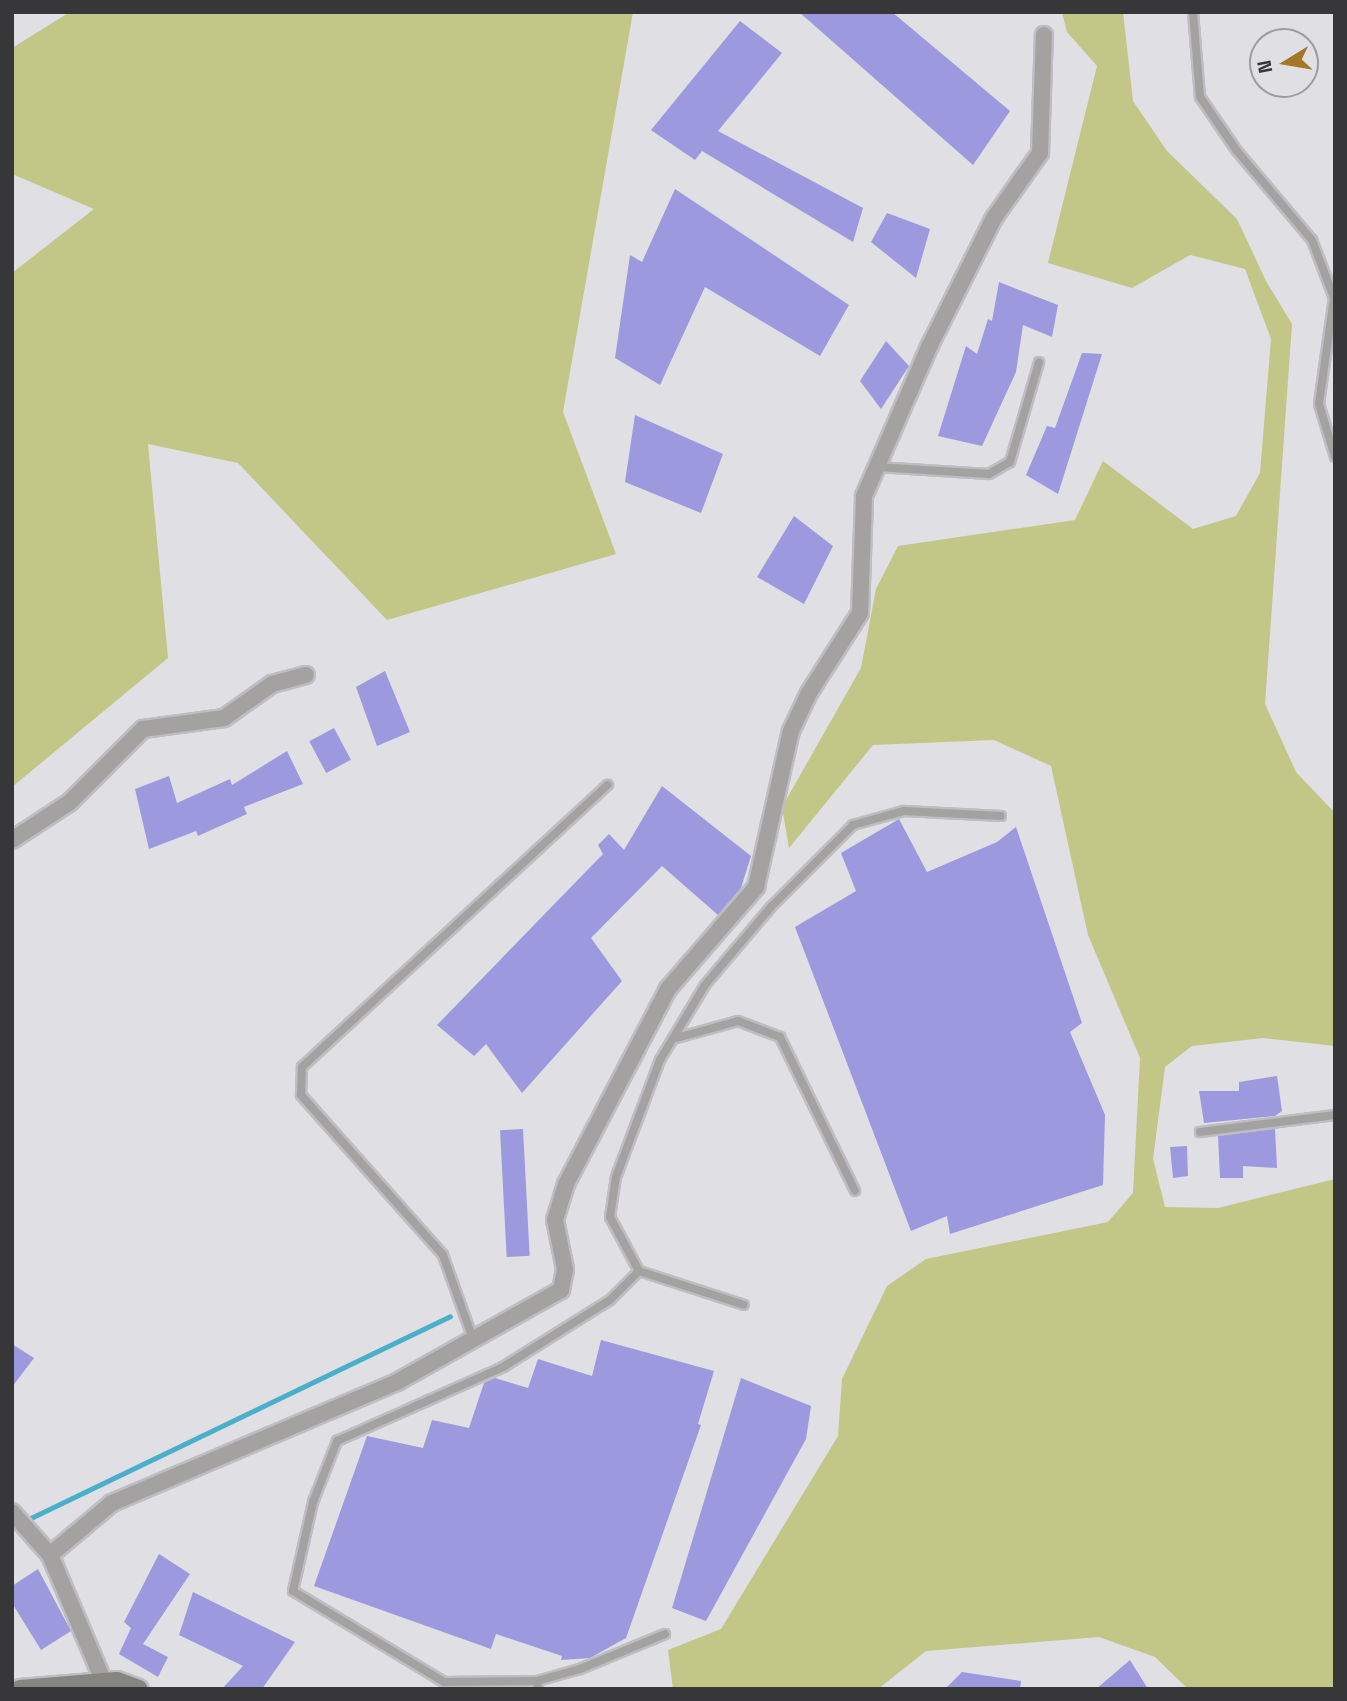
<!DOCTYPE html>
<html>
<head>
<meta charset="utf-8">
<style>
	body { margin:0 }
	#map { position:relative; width:1347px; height:1701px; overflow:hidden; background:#dfdfe4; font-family:"Space Grotesk",sans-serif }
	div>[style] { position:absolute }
	.green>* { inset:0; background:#c2c788 }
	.stream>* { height:5px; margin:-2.5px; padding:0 2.5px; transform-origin:2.5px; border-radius:2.5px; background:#49afca }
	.building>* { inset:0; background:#9d99de; transform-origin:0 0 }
	.roads { filter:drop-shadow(2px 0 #bdbdc2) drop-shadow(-2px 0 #bdbdc2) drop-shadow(0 2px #bdbdc2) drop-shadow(0 -2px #bdbdc2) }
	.lane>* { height:8px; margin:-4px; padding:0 4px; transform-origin:4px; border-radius:4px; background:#a4a2a1 }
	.street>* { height:16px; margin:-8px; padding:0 8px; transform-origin:8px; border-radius:8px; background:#a4a2a1 }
	.secondary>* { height:18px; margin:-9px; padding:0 9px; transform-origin:9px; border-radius:9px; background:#878582 }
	span { translate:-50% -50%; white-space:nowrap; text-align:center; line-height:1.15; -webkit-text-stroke:6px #dfdfe4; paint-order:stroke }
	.frame { position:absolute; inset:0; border:14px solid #373739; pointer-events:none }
	.north { position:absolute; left:1249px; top:28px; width:70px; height:70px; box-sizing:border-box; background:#dfdfe4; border:2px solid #9c9ca0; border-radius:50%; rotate:259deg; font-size:19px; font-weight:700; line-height:28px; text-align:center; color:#373739 }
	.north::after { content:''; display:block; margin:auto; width:24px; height:32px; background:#a57529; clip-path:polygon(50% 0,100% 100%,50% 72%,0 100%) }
</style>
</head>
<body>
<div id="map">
	<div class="green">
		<div style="clip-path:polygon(70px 12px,633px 12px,563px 412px,616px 554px,387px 620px,238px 463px,148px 444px,168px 658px,12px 787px,12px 273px,94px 209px,12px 174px,12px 48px)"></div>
		<div style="clip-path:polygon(1062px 12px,1123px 12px,1133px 101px,1167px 151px,1237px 219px,1266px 281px,1292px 324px,1265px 704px,1296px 772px,1335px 813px,1335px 1046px,1263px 1038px,1192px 1046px,1165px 1067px,1153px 1159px,1165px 1207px,1218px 1208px,1335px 1179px,1335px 1689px,1188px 1689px,1155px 1657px,1099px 1637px,926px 1651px,878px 1689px,673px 1689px,668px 1650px,721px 1629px,838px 1436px,842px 1379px,887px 1286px,926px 1259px,1108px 1222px,1133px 1193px,1140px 1058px,1088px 935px,1051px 766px,994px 740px,873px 745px,789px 848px,782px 807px,861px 668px,876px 589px,898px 546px,1075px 520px,1103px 461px,1193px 529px,1236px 516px,1260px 473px,1271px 339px,1245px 269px,1190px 255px,1132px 288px,1048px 263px,1097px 66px,1067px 32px)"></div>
	</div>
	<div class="stream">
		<div style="left:12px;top:1527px;width:486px;rotate:-25.7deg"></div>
	</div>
	<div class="building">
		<div style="clip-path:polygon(799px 12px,892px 12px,1010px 111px,973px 165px)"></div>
		<div style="clip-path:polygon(740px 21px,782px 53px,718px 131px,863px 208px,853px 242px,702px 151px,695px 160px,651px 130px)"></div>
		<div style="clip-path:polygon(675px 189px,849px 305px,820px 356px,705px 287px,660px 385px,615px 358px,630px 255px,642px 262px)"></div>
		<div style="clip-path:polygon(887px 213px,930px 229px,916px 278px,871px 242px)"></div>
		<div style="clip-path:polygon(999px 282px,1058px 305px,1052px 337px,1023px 325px,1016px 372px,982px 446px,938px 436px,966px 346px,977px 354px,988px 319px,992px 321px)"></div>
		<div style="clip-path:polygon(886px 341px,909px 366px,881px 409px,860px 381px)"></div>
		<div style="clip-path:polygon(1082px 353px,1102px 354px,1058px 494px,1026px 475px,1047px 426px,1055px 428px)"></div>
		<div style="clip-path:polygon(635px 415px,723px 454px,701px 513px,625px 482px)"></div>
		<div style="clip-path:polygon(794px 516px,833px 546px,804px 604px,757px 577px)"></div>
		<div style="clip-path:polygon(385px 671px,410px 732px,377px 746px,356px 687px)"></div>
		<div style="left:334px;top:728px;width:36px;height:28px;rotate:62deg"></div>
		<div style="clip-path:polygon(287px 751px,303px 784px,244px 807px,247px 814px,198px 836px,196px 831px,149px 849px,135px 789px,169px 776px,177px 803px,230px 779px,232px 785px)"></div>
		<div style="clip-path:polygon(662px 786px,751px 856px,741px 888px,718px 915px,662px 866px,591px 938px,622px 981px,522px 1093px,486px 1044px,474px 1056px,437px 1025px,603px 854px,598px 845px,609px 834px,624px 850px)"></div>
		<div style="clip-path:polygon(899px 819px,927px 872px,997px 842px,1016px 827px,1082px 1023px,1070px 1032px,1105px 1115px,1103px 1185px,950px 1234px,947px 1216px,911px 1231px,795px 927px,856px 891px,841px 853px)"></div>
		<div style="clip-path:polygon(1277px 1076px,1282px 1111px,1275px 1116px,1204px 1123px,1199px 1091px,1239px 1091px,1239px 1082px)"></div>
		<div style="left:523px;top:1129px;width:127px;height:23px;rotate:87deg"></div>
		<div style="clip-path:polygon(1275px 1129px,1277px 1168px,1243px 1166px,1243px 1178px,1220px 1178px,1218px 1136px)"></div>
		<div style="clip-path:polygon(1187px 1146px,1188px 1176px,1173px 1178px,1170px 1147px)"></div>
		<div style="clip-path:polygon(601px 1340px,714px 1371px,698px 1424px,701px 1425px,626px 1638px,590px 1658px,561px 1660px,562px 1656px,496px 1634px,491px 1649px,314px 1586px,367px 1436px,423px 1448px,432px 1420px,469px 1428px,484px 1383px,495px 1378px,528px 1388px,538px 1359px,592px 1376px)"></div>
		<div style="clip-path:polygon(12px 1344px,34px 1358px,12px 1387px)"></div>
		<div style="clip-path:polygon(741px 1378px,811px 1406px,806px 1439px,706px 1621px,672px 1608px)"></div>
		<div style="clip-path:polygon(159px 1554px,190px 1574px,143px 1644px,168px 1657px,158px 1677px,119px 1654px,131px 1628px,124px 1622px)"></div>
		<div style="clip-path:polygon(38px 1569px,71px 1631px,41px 1650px,12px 1603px,12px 1586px)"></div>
		<div style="clip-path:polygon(193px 1592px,295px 1642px,262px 1689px,222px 1689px,243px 1666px,179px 1635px)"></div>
		<div style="clip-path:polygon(1130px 1660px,1148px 1689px,1096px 1689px)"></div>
		<div style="clip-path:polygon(962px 1672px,1021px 1681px,1020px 1689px,945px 1689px)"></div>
	</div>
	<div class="roads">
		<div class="lane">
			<div style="left:1193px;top:12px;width:85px;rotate:85.3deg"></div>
			<div style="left:1200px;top:97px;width:65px;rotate:55.6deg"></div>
			<div style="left:1237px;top:151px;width:116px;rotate:49.9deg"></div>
			<div style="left:1312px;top:240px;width:62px;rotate:69.2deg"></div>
			<div style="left:1334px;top:298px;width:107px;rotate:98.1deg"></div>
			<div style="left:1319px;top:404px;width:55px;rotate:73.2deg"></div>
			<div style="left:877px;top:467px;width:112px;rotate:3.6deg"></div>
			<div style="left:989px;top:474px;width:24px;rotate:-30deg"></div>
			<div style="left:1010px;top:462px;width:104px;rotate:-73.8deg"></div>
			<div style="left:673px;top:1039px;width:67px;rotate:-15.5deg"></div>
			<div style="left:738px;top:1021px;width:45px;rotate:20.9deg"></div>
			<div style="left:780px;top:1037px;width:171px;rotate:64deg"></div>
			<div style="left:1200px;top:1132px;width:136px;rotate:-7.2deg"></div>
			<div style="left:639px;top:1271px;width:61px;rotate:-118.2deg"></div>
			<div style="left:610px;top:1217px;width:40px;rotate:-81.5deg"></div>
			<div style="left:616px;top:1177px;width:125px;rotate:-69.4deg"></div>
			<div style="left:660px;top:1060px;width:87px;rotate:-59deg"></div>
			<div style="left:705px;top:985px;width:102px;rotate:-49.8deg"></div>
			<div style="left:771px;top:907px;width:116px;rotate:-45deg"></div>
			<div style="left:853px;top:825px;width:53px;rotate:-15.4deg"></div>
			<div style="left:904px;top:811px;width:97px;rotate:3deg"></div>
			<div style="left:473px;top:1339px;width:89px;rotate:-109.7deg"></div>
			<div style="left:443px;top:1255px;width:214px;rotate:-131.6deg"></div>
			<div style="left:301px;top:1095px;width:28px;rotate:-88deg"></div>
			<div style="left:302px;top:1067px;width:416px;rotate:-42.7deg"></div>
			<div style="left:537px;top:1681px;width:45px;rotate:-15.6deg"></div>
			<div style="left:580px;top:1669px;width:92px;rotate:-22.4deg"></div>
			<div style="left:538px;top:1689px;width:8px;rotate:-97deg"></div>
			<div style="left:537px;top:1681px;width:93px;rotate:179.4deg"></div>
			<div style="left:444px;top:1682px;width:176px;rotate:-148.9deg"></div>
			<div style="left:293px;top:1591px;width:91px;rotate:-77.3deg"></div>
			<div style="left:313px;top:1502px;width:66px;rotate:-68.5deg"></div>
			<div style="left:337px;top:1441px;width:182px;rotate:-24deg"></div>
			<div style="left:503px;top:1367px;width:126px;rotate:-32.1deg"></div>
			<div style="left:610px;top:1300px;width:41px;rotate:-45deg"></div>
			<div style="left:639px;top:1271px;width:110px;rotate:17.9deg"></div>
		</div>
		<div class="street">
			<div style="left:12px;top:840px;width:69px;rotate:-33.2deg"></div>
			<div style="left:70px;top:802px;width:103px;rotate:-45deg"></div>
			<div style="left:143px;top:729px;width:82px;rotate:-7.7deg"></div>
			<div style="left:224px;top:718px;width:59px;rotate:-35.3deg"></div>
			<div style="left:272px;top:684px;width:35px;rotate:-15deg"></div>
			<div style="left:12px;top:1512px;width:57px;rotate:48.5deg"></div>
			<div style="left:50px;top:1555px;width:138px;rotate:67deg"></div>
			<div style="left:50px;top:1555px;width:81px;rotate:-40deg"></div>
			<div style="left:112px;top:1503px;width:310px;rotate:-23deg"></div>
			<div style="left:397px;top:1382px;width:188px;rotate:-29.3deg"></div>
			<div style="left:561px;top:1290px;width:21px;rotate:-79deg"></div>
			<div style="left:565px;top:1269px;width:50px;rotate:-101.5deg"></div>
			<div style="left:555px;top:1220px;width:38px;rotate:-73deg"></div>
			<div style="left:566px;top:1184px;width:220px;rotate:-62.4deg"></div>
			<div style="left:668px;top:989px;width:135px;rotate:-49.2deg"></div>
			<div style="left:756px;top:887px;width:160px;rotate:-77.4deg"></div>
			<div style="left:791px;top:731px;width:42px;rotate:-64.7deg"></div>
			<div style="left:809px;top:693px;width:95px;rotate:-57.5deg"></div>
			<div style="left:860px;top:613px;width:117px;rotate:-88deg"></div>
			<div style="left:864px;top:496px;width:163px;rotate:-66.4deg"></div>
			<div style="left:929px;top:347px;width:144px;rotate:-63.3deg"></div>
			<div style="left:994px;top:218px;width:80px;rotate:-54.7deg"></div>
			<div style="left:1040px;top:153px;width:118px;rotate:-88.1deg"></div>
		</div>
		<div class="secondary">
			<div style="left:20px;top:1689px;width:97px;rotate:-4.7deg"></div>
			<div style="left:117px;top:1681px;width:23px;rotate:20deg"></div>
		</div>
	</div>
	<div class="frame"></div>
	<div class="north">N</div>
</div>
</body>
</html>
